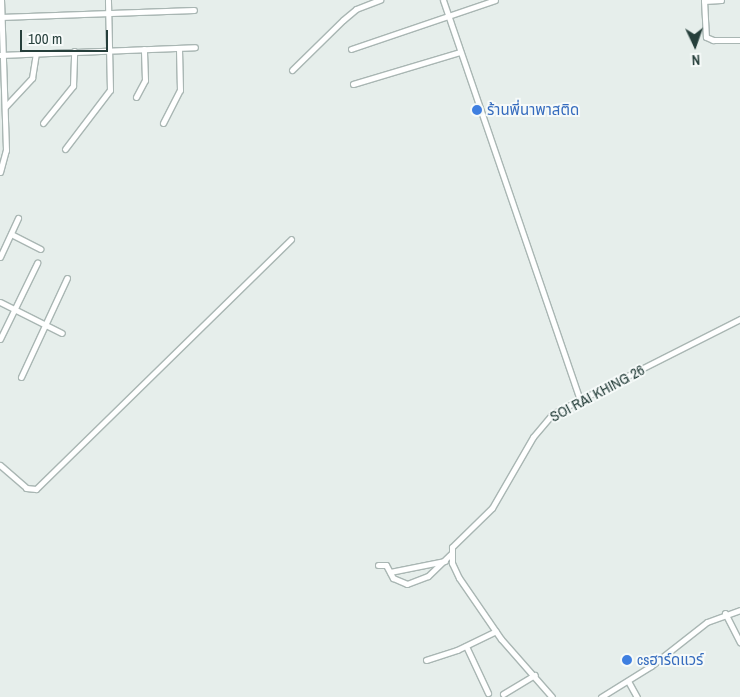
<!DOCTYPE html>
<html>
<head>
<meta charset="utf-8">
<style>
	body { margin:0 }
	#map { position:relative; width:740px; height:697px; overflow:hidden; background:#e6eeeb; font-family:"Archivo Narrow","Noto Sans Thai",sans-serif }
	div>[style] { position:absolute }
	.roads { filter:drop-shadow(1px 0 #a9b6b3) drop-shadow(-1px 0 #a9b6b3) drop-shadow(0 1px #a9b6b3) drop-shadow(0 -1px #a9b6b3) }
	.minor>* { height:5px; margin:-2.5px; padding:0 2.5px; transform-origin:2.5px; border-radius:2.5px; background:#fff }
	.dots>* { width:14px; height:14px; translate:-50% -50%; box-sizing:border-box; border:2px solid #f6faf9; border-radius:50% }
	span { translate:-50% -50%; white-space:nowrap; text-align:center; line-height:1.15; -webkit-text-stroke:4px #f6faf9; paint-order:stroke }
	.shop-label { font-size:15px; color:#366cbe }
	.left { translate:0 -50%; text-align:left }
	.street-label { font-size:15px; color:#263f3b }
	.north { position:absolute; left:670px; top:20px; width:50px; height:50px; -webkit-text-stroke:4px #f6faf9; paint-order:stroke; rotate:177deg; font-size:14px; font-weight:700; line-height:20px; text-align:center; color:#263f3b }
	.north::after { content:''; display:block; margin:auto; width:18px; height:22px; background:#263f3b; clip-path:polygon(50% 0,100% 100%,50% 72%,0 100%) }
	.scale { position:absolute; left:20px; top:30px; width:88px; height:22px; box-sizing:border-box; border:2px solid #263f3b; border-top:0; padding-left:6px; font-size:15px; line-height:18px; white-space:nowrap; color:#263f3b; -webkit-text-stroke:4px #f6faf9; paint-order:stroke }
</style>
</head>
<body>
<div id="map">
	<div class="roads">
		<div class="minor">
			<div style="left:443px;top:0;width:423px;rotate:71.1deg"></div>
			<div style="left:704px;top:0;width:37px;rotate:87deg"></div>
			<div style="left:706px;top:37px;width:8px;rotate:23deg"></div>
			<div style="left:713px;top:40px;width:27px"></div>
			<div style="left:704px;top:1px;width:17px;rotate:-3deg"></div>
			<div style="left:0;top:17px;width:194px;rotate:-2.1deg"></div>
			<div style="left:351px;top:49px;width:152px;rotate:-18.8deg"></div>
			<div style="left:0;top:55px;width:195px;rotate:-2.3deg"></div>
			<div style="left:292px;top:70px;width:71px;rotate:-44.4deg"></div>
			<div style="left:343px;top:20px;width:17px;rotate:-40deg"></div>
			<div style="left:356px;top:9px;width:26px;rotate:-21deg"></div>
			<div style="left:353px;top:84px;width:112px;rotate:-16.7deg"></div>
			<div style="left:136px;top:97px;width:19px;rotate:-62deg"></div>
			<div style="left:145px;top:80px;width:31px;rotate:-92deg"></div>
			<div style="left:5px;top:107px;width:40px;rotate:-47deg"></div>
			<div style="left:32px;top:78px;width:25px;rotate:-81deg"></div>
			<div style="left:43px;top:123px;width:48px;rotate:-51deg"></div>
			<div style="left:73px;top:86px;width:35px;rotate:-88deg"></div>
			<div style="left:163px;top:123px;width:37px;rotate:-63deg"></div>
			<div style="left:180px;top:90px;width:42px;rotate:-91.4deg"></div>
			<div style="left:65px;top:149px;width:74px;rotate:-52.7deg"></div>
			<div style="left:110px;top:90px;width:90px;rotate:-91.3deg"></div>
			<div style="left:0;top:172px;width:23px;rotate:-75deg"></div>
			<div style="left:6px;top:150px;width:150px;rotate:-91.9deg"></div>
			<div style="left:11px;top:234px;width:33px;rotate:27deg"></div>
			<div style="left:0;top:257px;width:43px;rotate:-65.2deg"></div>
			<div style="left:0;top:302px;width:69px;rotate:26.6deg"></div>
			<div style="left:0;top:339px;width:85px;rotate:-64deg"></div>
			<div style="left:21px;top:377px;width:109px;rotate:-65.1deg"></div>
			<div style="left:0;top:465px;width:35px;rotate:41deg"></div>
			<div style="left:26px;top:488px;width:10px;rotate:6deg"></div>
			<div style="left:36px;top:489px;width:357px;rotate:-44.4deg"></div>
			<div style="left:378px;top:565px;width:8px"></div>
			<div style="left:386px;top:565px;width:15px;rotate:62deg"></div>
			<div style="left:393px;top:578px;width:15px;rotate:23deg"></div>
			<div style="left:407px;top:584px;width:22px;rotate:-21deg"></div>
			<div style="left:428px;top:576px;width:32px;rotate:-44deg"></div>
			<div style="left:390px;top:572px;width:56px;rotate:-11.3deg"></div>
			<div style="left:725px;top:613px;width:33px;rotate:63deg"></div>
			<div style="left:466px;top:646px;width:52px;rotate:64.9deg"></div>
			<div style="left:426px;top:660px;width:33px;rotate:-18deg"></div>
			<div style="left:457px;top:650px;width:43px;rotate:-26deg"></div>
			<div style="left:628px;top:681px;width:18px;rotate:61deg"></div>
			<div style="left:503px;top:694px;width:37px;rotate:-31deg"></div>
			<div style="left:552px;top:697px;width:77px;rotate:-131.3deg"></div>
			<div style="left:501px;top:639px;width:74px;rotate:-124.5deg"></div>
			<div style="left:459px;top:578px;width:17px;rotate:-115deg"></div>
			<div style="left:452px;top:563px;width:16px;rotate:-90deg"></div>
			<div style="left:452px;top:547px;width:56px;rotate:-44.3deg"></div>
			<div style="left:492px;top:508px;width:82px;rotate:-60deg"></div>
			<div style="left:533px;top:437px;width:30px;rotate:-50deg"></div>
			<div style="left:552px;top:414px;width:211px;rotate:-26.8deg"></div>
			<div style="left:601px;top:697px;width:59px;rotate:-31.8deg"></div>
			<div style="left:651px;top:666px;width:71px;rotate:-38.2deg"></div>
			<div style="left:707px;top:622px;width:35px;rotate:-20deg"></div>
		</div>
	</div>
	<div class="dots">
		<div style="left:477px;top:110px;background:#3f7fe0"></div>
		<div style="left:627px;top:660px;background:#3f7fe0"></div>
	</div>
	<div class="shop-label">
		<span class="left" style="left:487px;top:110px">ร้านพี่นาพาสติด</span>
		<span class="left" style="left:637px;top:660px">csฮาร์ดแวร์</span>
	</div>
	<div class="street-label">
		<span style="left:597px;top:393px;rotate:-28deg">SOI RAI KHING 26</span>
	</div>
	<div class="north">N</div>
	<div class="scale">100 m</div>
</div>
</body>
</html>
